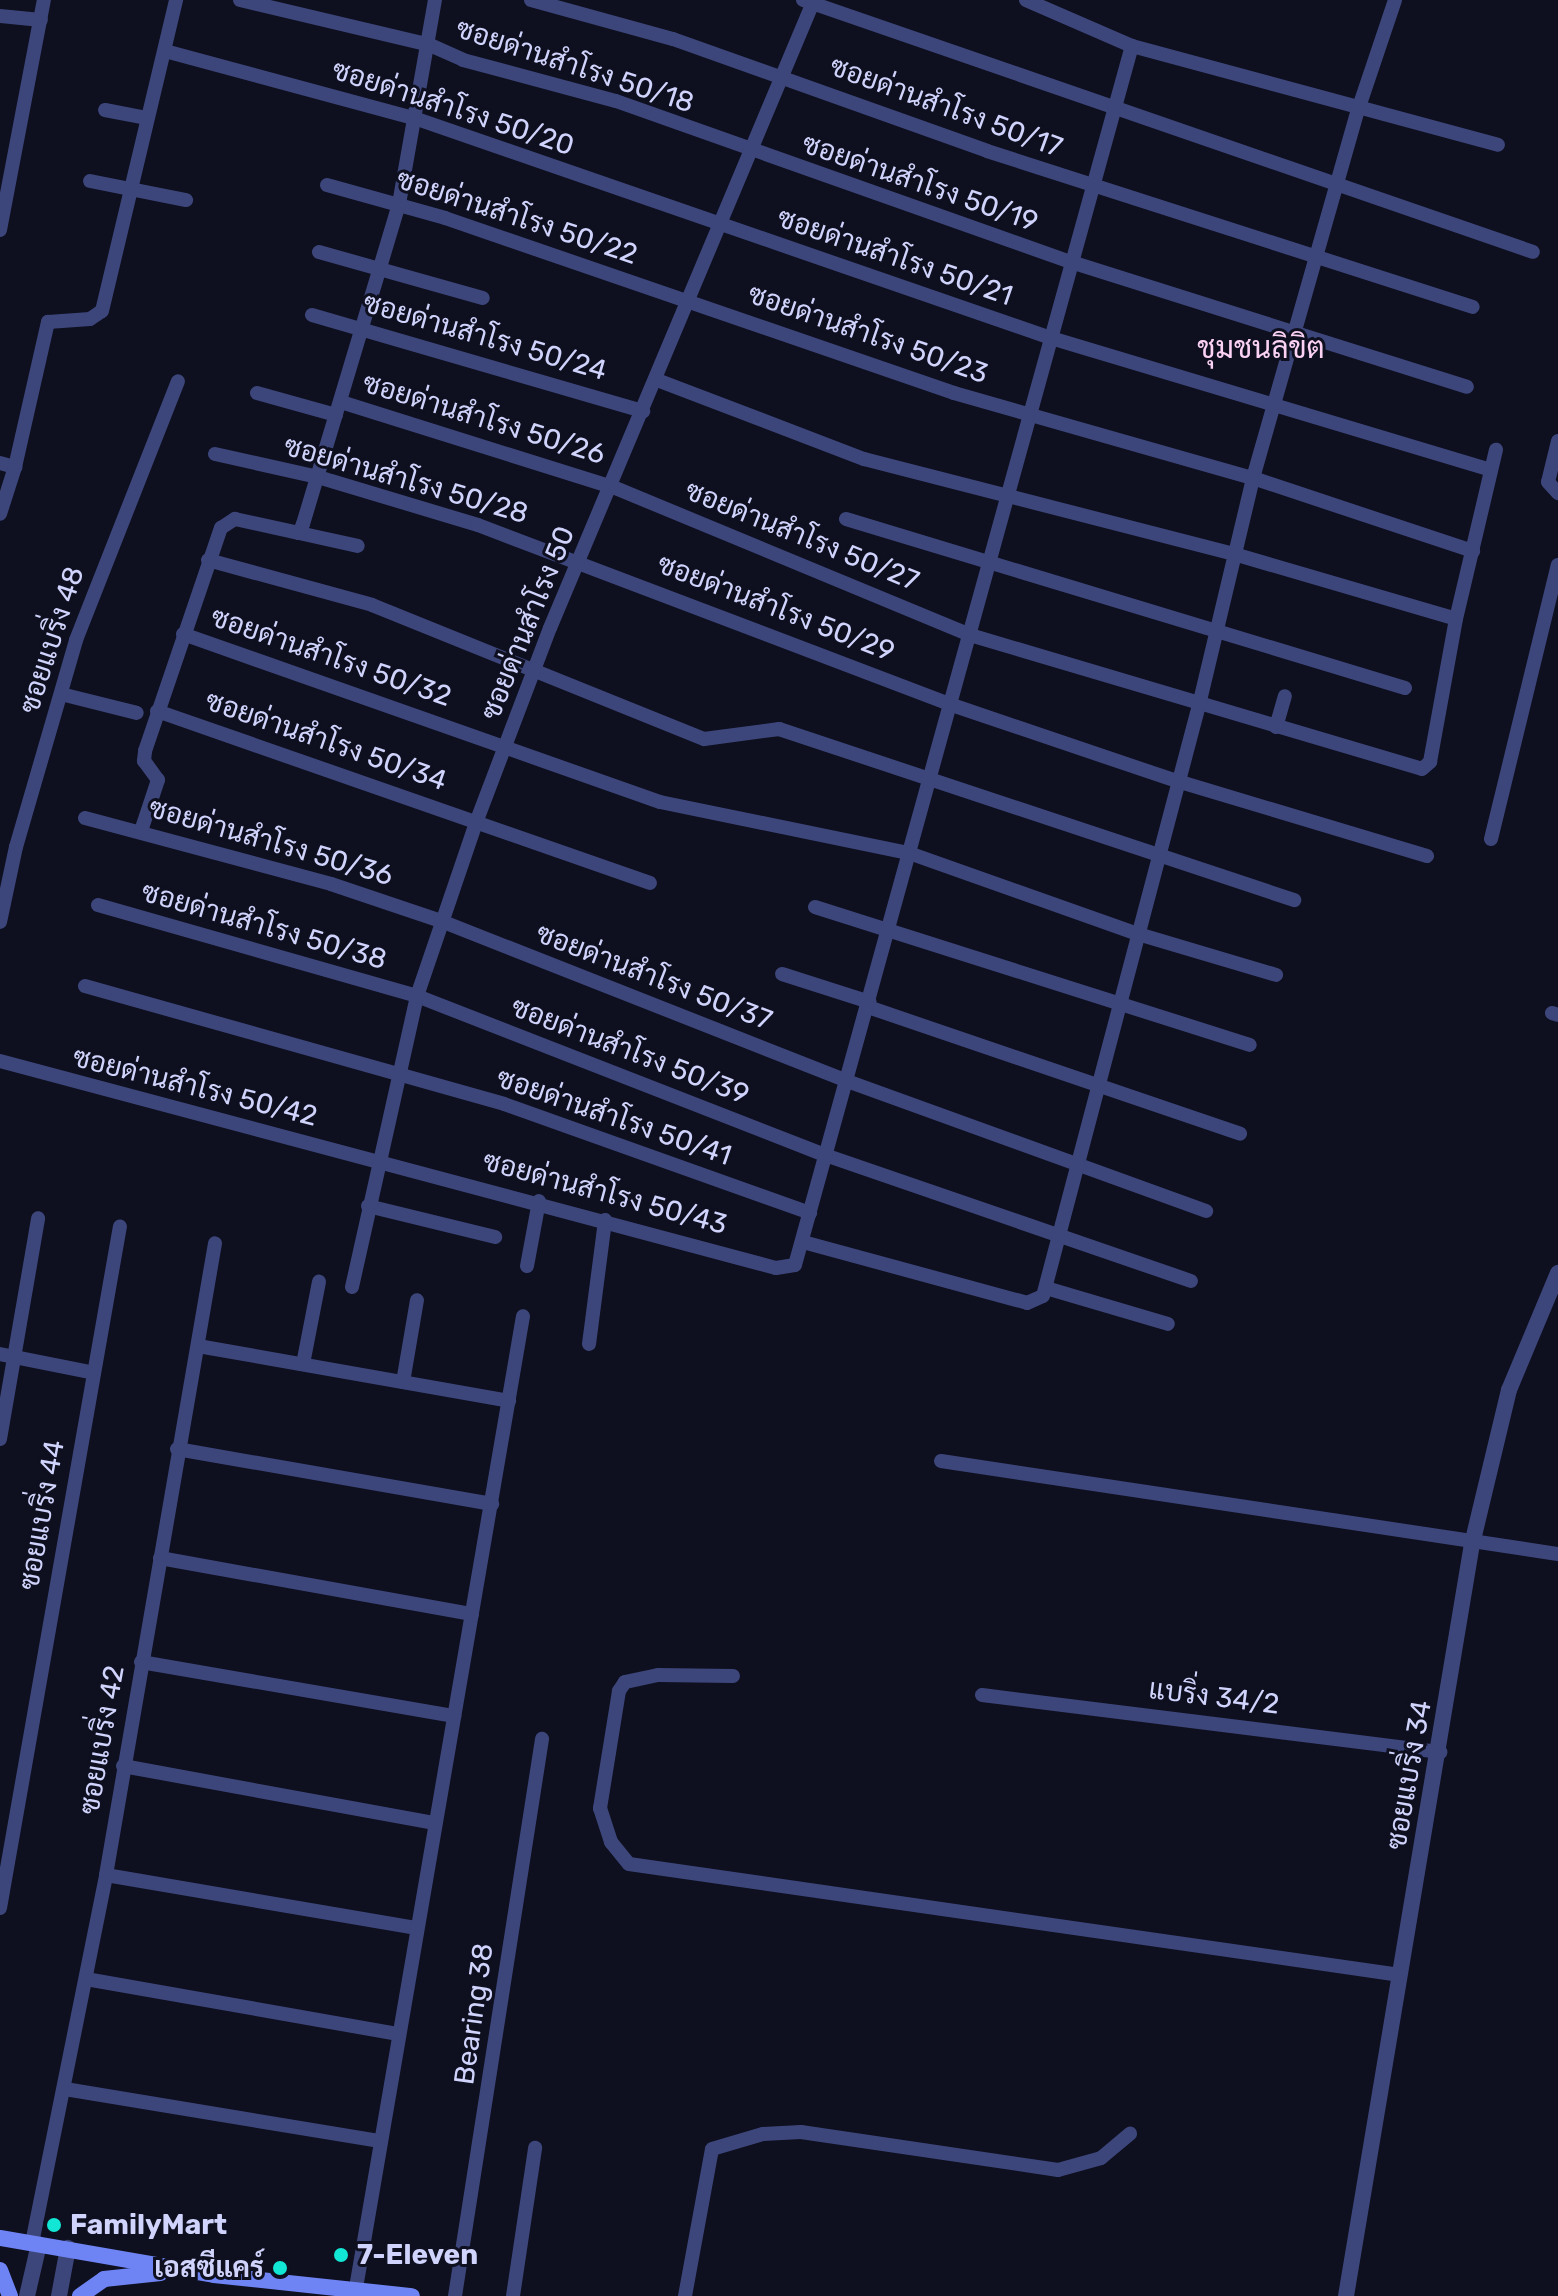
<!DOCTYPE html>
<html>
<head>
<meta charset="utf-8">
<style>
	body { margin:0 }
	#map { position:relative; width:1558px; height:2296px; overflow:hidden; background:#0e0f1f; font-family:Rubik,Sarabun,sans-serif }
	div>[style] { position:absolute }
	.minor>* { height:14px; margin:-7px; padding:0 7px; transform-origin:7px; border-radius:7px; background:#3d467b }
	.tertiary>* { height:16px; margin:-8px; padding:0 8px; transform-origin:8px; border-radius:8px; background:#3d467b }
	.secondary>* { height:16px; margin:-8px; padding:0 8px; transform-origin:8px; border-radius:8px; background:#6f84f4 }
	.dots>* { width:22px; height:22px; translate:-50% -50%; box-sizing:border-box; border:4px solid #0e0f1f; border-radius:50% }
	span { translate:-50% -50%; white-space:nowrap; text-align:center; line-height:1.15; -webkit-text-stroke:6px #0e0f1f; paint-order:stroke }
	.street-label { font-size:28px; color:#d0d3fb }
	.poi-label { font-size:28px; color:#d0d3fb; font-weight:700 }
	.left { translate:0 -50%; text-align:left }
	.right { translate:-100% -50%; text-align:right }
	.neighbourhood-label { font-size:30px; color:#fbd2f4 }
</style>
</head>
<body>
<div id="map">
	<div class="minor">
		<div style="left:240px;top:0;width:195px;rotate:13.3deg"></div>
		<div style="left:430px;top:45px;width:36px;rotate:24deg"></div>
		<div style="left:463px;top:60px;width:158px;rotate:15deg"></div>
		<div style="left:616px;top:101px;width:483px;rotate:19.5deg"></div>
		<div style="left:1071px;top:262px;width:415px;rotate:17.5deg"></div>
		<div style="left:531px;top:0;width:147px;rotate:15.4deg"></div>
		<div style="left:673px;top:39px;width:333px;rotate:19.6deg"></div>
		<div style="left:987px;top:151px;width:510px;rotate:17.8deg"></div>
		<div style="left:803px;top:0;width:772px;rotate:19.04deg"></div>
		<div style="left:1026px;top:0;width:116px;rotate:23.5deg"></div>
		<div style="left:1132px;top:46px;width:379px;rotate:15.1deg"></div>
		<div style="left:0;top:16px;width:41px;rotate:5.6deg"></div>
		<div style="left:165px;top:51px;width:261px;rotate:15.1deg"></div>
		<div style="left:417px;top:119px;width:671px;rotate:19.06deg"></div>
		<div style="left:1051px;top:338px;width:459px;rotate:16.7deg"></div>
		<div style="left:105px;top:110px;width:43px;rotate:10.8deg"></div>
		<div style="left:90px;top:181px;width:98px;rotate:11.2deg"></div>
		<div style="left:327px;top:185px;width:123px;rotate:15.6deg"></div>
		<div style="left:445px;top:218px;width:538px;rotate:18.97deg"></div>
		<div style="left:954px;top:393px;width:311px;rotate:15.9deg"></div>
		<div style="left:1253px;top:478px;width:232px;rotate:18.4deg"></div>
		<div style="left:0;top:230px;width:234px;rotate:-79.2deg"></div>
		<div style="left:319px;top:252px;width:170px;rotate:15.7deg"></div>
		<div style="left:312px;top:315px;width:345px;rotate:16.2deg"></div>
		<div style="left:657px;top:380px;width:222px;rotate:20.9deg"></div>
		<div style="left:864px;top:459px;width:382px;rotate:14.4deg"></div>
		<div style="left:1234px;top:554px;width:231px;rotate:16.3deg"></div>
		<div style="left:257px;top:393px;width:82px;rotate:15.6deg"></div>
		<div style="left:341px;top:402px;width:285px;rotate:17.4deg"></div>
		<div style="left:613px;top:487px;width:386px;rotate:22.5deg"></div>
		<div style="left:970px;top:635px;width:471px;rotate:16.5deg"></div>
		<div style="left:1422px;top:769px;width:11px;rotate:-41deg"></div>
		<div style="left:1430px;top:762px;width:145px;rotate:-79.7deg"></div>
		<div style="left:1456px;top:619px;width:174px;rotate:-76.7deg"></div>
		<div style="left:1558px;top:441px;width:42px;rotate:103.7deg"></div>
		<div style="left:1548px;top:482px;width:15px;rotate:48deg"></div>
		<div style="left:215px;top:454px;width:106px;rotate:12.6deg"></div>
		<div style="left:318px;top:477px;width:167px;rotate:16.7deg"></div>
		<div style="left:478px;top:525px;width:507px;rotate:20.79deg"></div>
		<div style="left:952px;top:705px;width:237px;rotate:18.7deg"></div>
		<div style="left:1177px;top:781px;width:261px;rotate:16.7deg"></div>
		<div style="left:0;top:463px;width:16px;rotate:15deg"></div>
		<div style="left:15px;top:467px;width:49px;rotate:107.7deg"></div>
		<div style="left:15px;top:467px;width:149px;rotate:-77.2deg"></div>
		<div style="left:48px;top:322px;width:42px;rotate:-4.1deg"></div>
		<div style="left:90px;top:319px;width:14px;rotate:-34deg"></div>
		<div style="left:102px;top:311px;width:320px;rotate:-76.6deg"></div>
		<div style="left:846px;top:519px;width:584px;rotate:16.82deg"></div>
		<div style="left:299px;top:533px;width:60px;rotate:12.4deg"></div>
		<div style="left:208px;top:560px;width:170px;rotate:15.3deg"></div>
		<div style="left:372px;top:605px;width:358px;rotate:22deg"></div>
		<div style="left:704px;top:739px;width:76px;rotate:-7.6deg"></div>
		<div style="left:779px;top:729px;width:543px;rotate:18.37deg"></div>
		<div style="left:183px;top:634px;width:506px;rotate:19.4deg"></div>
		<div style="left:660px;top:802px;width:254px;rotate:11.6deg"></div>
		<div style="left:909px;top:853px;width:243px;rotate:19.5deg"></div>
		<div style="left:1138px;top:934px;width:144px;rotate:16.5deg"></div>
		<div style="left:61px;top:694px;width:78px;rotate:14deg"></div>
		<div style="left:157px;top:711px;width:522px;rotate:19.23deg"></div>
		<div style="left:1276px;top:727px;width:32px;rotate:-74deg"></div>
		<div style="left:85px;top:818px;width:255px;rotate:15deg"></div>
		<div style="left:331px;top:884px;width:116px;rotate:18.6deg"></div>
		<div style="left:441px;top:921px;width:436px;rotate:21.5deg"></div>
		<div style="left:847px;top:1081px;width:382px;rotate:19.9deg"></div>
		<div style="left:141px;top:831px;width:54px;rotate:-71.6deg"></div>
		<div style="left:158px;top:780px;width:24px;rotate:-126deg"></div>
		<div style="left:144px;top:761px;width:10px;rotate:-84deg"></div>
		<div style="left:145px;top:751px;width:236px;rotate:-71.2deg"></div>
		<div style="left:221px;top:528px;width:17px;rotate:-33deg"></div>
		<div style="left:235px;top:519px;width:66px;rotate:12.3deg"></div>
		<div style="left:299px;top:533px;width:10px;rotate:-66deg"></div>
		<div style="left:303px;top:524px;width:334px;rotate:-73.3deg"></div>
		<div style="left:399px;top:204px;width:207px;rotate:-80deg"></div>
		<div style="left:1491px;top:839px;width:282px;rotate:-76.3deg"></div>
		<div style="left:98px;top:905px;width:332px;rotate:15.9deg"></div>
		<div style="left:417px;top:996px;width:438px;rotate:21.3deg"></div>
		<div style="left:825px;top:1155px;width:387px;rotate:19deg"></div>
		<div style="left:815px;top:907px;width:456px;rotate:17.6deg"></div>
		<div style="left:0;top:922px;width:77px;rotate:-78deg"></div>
		<div style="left:16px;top:847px;width:216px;rotate:-73.8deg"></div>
		<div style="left:76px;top:640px;width:278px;rotate:-68.5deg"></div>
		<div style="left:782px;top:974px;width:92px;rotate:17.7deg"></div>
		<div style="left:85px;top:986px;width:435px;rotate:15.7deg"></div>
		<div style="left:504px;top:1104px;width:325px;rotate:19.6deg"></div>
		<div style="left:868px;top:1007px;width:393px;rotate:18.8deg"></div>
		<div style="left:1552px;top:1013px;width:6px;rotate:18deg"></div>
		<div style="left:0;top:1061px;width:803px;rotate:14.94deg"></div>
		<div style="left:776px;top:1268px;width:19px;rotate:-9deg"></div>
		<div style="left:795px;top:1265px;width:1265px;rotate:-74.55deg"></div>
		<div style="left:368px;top:1206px;width:131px;rotate:13.7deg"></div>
		<div style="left:803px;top:1242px;width:232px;rotate:15.2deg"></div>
		<div style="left:1027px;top:1303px;width:17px;rotate:-24deg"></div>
		<div style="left:1043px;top:1296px;width:611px;rotate:-75.21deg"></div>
		<div style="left:1199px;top:705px;width:233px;rotate:-76.6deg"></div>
		<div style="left:1253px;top:478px;width:386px;rotate:-74.1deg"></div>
		<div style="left:1359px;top:107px;width:113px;rotate:-71.4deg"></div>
		<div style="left:527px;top:1266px;width:66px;rotate:-79.5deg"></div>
		<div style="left:352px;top:1287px;width:298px;rotate:-77.4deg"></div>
		<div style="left:417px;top:996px;width:186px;rotate:-71.2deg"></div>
		<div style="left:477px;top:820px;width:205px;rotate:-69.2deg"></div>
		<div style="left:550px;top:628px;width:681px;rotate:-67.2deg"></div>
		<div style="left:1046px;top:1288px;width:127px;rotate:16.4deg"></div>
		<div style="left:589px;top:1344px;width:125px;rotate:-82.6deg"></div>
		<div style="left:198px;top:1346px;width:316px;rotate:10deg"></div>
		<div style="left:0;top:1354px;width:96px;rotate:11.4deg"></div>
		<div style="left:303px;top:1364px;width:84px;rotate:-79deg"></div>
		<div style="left:403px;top:1382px;width:83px;rotate:-80.3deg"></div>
		<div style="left:0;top:1439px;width:224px;rotate:-80.2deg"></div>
		<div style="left:177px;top:1449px;width:320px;rotate:9.9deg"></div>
		<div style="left:941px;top:1461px;width:624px;rotate:8.57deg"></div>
		<div style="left:160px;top:1558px;width:317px;rotate:10.2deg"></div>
		<div style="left:141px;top:1662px;width:318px;rotate:9.8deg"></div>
		<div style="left:733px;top:1676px;width:75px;rotate:-179.2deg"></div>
		<div style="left:658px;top:1675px;width:34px;rotate:168deg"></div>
		<div style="left:625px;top:1682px;width:11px;rotate:124deg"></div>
		<div style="left:619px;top:1691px;width:119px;rotate:99.2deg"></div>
		<div style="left:600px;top:1808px;width:36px;rotate:72deg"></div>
		<div style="left:611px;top:1842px;width:28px;rotate:51deg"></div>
		<div style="left:629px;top:1864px;width:779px;rotate:8.19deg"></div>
		<div style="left:982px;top:1695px;width:462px;rotate:7.1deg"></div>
		<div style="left:123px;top:1766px;width:317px;rotate:10.4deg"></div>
		<div style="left:106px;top:1875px;width:314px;rotate:9.7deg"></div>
		<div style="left:0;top:1908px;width:692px;rotate:-80.02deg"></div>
		<div style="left:86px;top:1979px;width:316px;rotate:10deg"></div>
		<div style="left:65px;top:2089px;width:318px;rotate:9.4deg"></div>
		<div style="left:32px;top:2243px;width:375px;rotate:-78.6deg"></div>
		<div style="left:106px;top:1875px;width:641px;rotate:-80.21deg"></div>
		<div style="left:356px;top:2288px;width:986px;rotate:-80.25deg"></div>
		<div style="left:455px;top:2296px;width:564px;rotate:-81.12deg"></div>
		<div style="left:513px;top:2296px;width:150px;rotate:-81.5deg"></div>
		<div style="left:685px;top:2296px;width:149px;rotate:-79.6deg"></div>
		<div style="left:712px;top:2149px;width:53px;rotate:-16.4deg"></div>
		<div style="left:763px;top:2134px;width:38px;rotate:-3deg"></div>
		<div style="left:801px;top:2132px;width:260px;rotate:8.4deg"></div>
		<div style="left:1058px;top:2170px;width:45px;rotate:-15.6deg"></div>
		<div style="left:1101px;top:2158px;width:38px;rotate:-40deg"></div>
	</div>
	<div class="tertiary">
		<div style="left:27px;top:2296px;width:53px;rotate:-77deg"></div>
		<div style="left:59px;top:2296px;width:49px;rotate:-79.4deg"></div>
		<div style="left:1346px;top:2296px;width:762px;rotate:-80.49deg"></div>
		<div style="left:1472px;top:1544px;width:158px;rotate:-76.5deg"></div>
		<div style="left:1509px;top:1390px;width:127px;rotate:-67.3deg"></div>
	</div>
	<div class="secondary">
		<div style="left:0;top:2238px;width:217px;rotate:9.8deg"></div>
		<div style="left:214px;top:2275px;width:199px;rotate:6.1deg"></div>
		<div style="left:0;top:2270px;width:28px;rotate:69deg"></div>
		<div style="left:80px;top:2296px;width:29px;rotate:-35deg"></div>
		<div style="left:104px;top:2279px;width:57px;rotate:-6deg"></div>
	</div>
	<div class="dots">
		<div style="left:54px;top:2225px;background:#12e6d4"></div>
		<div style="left:341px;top:2255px;background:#12e6d4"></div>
		<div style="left:280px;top:2268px;background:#12e6d4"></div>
	</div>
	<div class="street-label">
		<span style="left:575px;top:66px;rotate:18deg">ซอยด่านสำโรง 50/18</span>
		<span style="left:946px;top:107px;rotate:20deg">ซอยด่านสำโรง 50/17</span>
		<span style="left:453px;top:108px;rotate:18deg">ซอยด่านสำโรง 50/20</span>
		<span style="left:920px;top:183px;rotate:19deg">ซอยด่านสำโรง 50/19</span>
		<span style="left:517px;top:217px;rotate:18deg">ซอยด่านสำโรง 50/22</span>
		<span style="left:895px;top:257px;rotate:19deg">ซอยด่านสำโรง 50/21</span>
		<span style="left:868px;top:334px;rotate:19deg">ซอยด่านสำโรง 50/23</span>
		<span style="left:485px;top:337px;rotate:16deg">ซอยด่านสำโรง 50/24</span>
		<span style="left:484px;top:419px;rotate:17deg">ซอยด่านสำโรง 50/26</span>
		<span style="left:406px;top:480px;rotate:16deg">ซอยด่านสำโรง 50/28</span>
		<span style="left:802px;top:536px;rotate:22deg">ซอยด่านสำโรง 50/27</span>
		<span style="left:776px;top:608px;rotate:21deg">ซอยด่านสำโรง 50/29</span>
		<span style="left:528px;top:623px;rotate:-68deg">ซอยด่านสำโรง 50</span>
		<span style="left:52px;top:640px;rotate:-72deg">ซอยแบริ่ง 48</span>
		<span style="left:331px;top:657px;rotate:19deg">ซอยด่านสำโรง 50/32</span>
		<span style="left:326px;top:741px;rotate:19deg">ซอยด่านสำโรง 50/34</span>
		<span style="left:271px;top:842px;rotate:16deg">ซอยด่านสำโรง 50/36</span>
		<span style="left:264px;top:926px;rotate:16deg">ซอยด่านสำโรง 50/38</span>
		<span style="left:654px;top:977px;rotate:21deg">ซอยด่านสำโรง 50/37</span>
		<span style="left:630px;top:1051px;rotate:21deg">ซอยด่านสำโรง 50/39</span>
		<span style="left:195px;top:1087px;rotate:14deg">ซอยด่านสำโรง 50/42</span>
		<span style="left:614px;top:1117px;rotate:19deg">ซอยด่านสำโรง 50/41</span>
		<span style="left:605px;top:1193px;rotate:15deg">ซอยด่านสำโรง 50/43</span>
		<span style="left:42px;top:1515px;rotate:-80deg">ซอยแบริ่ง 44</span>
		<span style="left:1214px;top:1697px;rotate:7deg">แบริ่ง 34/2</span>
		<span style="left:102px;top:1740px;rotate:-80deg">ซอยแบริ่ง 42</span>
		<span style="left:1409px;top:1775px;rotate:-80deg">ซอยแบริ่ง 34</span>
		<span style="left:474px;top:2014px;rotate:-82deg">Bearing 38</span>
	</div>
	<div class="poi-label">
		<span class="left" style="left:70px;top:2225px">FamilyMart</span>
		<span class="left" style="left:357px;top:2255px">7-Eleven</span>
		<span class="right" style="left:264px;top:2268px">เอสซีแคร์</span>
	</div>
	<div class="neighbourhood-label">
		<span style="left:1261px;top:348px">ชุมชนลิขิต</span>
	</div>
</div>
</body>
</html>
